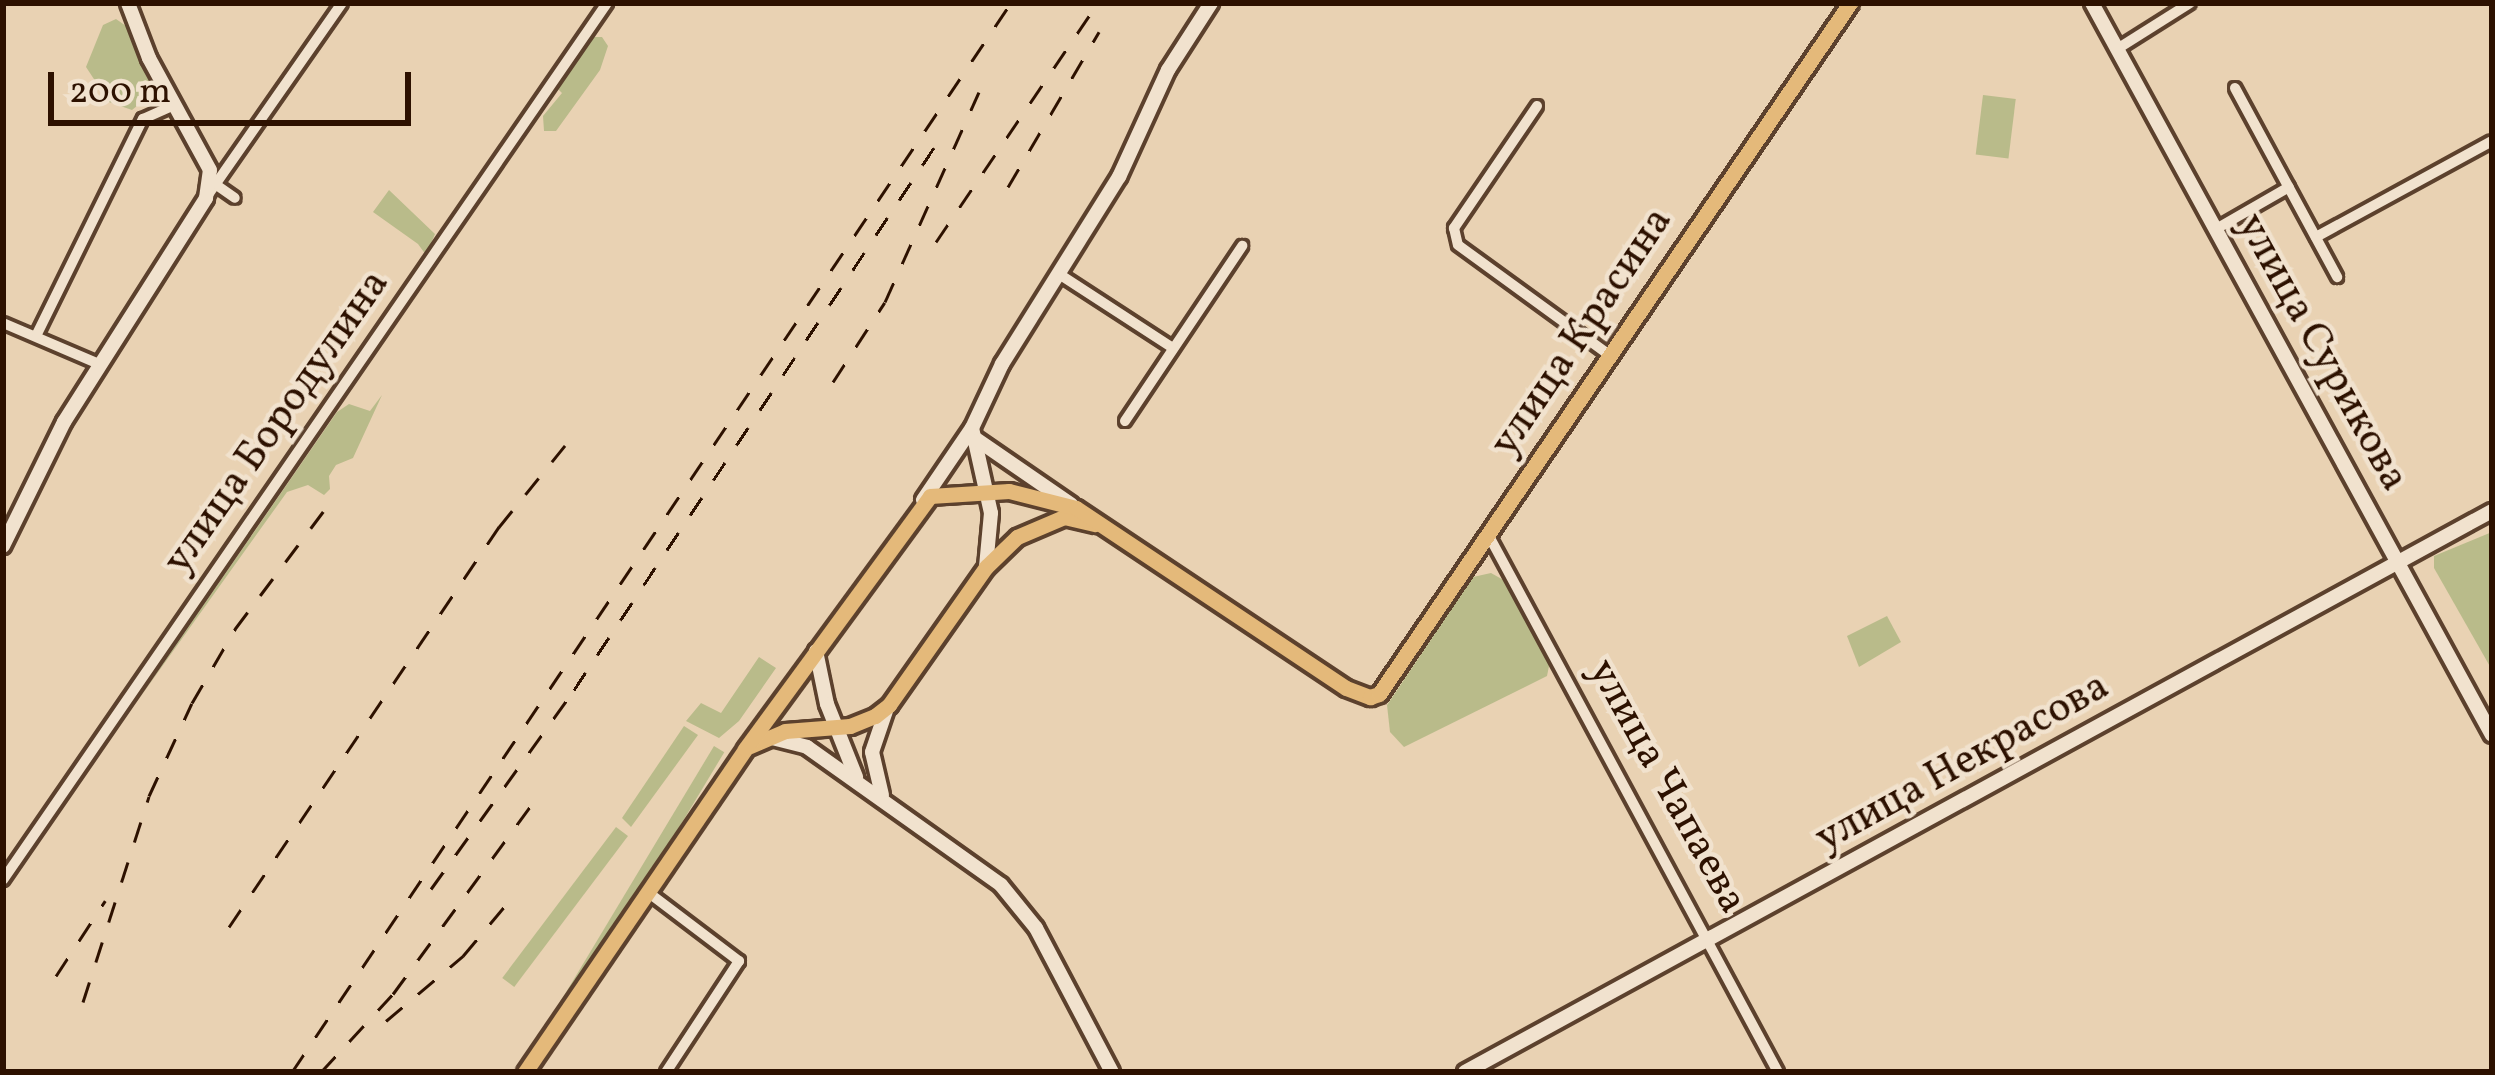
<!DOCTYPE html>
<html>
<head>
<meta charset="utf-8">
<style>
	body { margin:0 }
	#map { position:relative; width:2495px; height:1075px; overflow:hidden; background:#e9d2b3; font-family:Vollkorn,serif }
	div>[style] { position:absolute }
	.green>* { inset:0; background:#b9bb8a; transform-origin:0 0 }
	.roads { filter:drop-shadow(3px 0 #5c412d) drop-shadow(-3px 0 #5c412d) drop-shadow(0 3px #5c412d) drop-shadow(0 -3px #5c412d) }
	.street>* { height:10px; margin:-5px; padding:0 5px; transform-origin:5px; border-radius:5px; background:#f1e2ce }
	.secondary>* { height:14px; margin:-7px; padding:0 7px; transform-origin:7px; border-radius:7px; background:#f1e2ce }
	.primary>* { height:15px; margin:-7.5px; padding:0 7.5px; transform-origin:7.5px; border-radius:7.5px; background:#e4b97a }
	.rail>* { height:3px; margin-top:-1.5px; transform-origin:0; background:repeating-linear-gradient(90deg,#2d1100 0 21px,transparent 0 42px) }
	span { translate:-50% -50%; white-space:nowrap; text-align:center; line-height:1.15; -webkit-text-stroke:9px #f1e2ce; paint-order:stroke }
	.street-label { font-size:42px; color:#2d1100 }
	.frame { position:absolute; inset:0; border:6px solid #2d1100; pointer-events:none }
	.scale { position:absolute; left:48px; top:72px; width:363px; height:54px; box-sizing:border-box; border:6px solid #2d1100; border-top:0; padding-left:15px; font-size:36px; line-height:42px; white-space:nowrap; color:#2d1100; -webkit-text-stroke:9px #f1e2ce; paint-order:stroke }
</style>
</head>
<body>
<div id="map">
	<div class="green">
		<div style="clip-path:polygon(116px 19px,126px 26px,154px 92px,132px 110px,109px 102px,86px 67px,103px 25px)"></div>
		<div style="clip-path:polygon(591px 37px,602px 37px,608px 46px,600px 70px,556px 131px,544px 131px,543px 116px,562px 93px,556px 87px)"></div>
		<div style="left:1983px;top:95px;width:33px;height:60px;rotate:7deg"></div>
		<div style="clip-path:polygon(389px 190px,435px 234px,426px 255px,418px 244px,373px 212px)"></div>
		<div style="clip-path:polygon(382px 395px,353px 458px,336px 465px,329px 476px,330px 489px,324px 495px,308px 485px,287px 492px,136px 703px,337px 412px,349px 404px,370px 411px)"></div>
		<div style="clip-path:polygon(2492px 532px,2492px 670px,2434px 568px,2434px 556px)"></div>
		<div style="clip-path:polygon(1491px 573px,1507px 582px,1550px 661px,1547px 676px,1404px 747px,1390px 732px,1387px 705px,1473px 577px)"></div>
		<div style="clip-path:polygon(1887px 616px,1901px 642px,1859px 667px,1847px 636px)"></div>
		<div style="clip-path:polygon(759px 657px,776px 668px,739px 721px,719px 738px,686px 721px,701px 703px,721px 713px)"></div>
		<div style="clip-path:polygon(684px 726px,698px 735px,631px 827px,622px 818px)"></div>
		<div style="left:714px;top:746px;width:12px;height:350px;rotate:31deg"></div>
		<div style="left:616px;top:827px;width:15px;height:189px;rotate:37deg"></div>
	</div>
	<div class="roads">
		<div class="street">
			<div style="left:2117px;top:49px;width:86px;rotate:-32.2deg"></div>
			<div style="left:2235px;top:88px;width:215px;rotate:61.6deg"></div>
			<div style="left:1537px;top:106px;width:148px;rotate:124.2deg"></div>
			<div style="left:1454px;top:228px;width:17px;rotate:77deg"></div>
			<div style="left:1458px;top:245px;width:189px;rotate:36deg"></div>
			<div style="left:215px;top:184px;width:24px;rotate:35deg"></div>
			<div style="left:208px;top:195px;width:234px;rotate:-55.1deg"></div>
			<div style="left:2216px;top:229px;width:84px;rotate:-29.9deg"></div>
			<div style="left:2316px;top:237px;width:200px;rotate:-28.6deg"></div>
			<div style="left:1059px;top:274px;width:136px;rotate:33deg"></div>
			<div style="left:3px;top:323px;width:104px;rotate:23.1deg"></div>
			<div style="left:37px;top:334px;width:240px;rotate:-63.8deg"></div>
			<div style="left:143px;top:119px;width:35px;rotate:-24deg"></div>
			<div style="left:1125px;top:421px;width:211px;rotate:-56.2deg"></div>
			<div style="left:1489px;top:536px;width:609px;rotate:61.67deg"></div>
			<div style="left:3px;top:880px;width:1065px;rotate:-55.44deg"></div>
			<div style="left:649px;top:893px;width:113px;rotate:37.1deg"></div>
			<div style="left:739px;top:961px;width:133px;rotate:123.3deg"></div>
		</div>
		<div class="secondary">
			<div style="left:2092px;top:3px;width:834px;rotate:61.35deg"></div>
			<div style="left:972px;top:428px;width:87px;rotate:77.4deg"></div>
			<div style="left:991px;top:513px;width:54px;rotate:95.3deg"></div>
			<div style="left:976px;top:439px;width:116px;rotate:34.5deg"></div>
			<div style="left:923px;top:500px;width:87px;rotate:-55.8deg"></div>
			<div style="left:972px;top:428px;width:71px;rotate:-64.9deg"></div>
			<div style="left:1002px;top:364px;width:221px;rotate:-58deg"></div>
			<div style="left:1119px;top:177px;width:118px;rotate:-65.4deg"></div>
			<div style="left:1168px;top:70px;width:80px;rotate:-57.3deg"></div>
			<div style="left:3px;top:546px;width:138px;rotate:-63.8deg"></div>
			<div style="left:64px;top:422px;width:265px;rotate:-57.6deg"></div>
			<div style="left:206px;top:198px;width:28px;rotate:-82deg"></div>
			<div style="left:210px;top:170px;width:128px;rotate:-118.6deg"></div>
			<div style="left:149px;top:58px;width:59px;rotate:-110.9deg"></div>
			<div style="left:816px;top:651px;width:54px;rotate:78.3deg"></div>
			<div style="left:827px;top:704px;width:79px;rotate:68.3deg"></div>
			<div style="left:772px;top:738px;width:36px;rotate:14deg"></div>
			<div style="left:807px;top:747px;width:238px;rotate:35.4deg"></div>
			<div style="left:1001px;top:885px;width:55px;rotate:50.9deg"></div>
			<div style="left:1036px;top:928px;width:163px;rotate:62.2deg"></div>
			<div style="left:882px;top:795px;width:44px;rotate:-103.1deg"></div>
			<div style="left:872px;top:752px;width:46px;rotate:-71.2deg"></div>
			<div style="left:1465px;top:1072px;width:1170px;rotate:-28.65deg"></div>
		</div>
		<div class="primary">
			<div style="left:750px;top:746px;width:38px;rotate:-23deg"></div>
			<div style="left:785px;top:731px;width:65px;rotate:-4.4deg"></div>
			<div style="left:850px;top:726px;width:27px;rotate:-22deg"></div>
			<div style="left:875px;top:716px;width:18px;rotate:-38deg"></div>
			<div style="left:889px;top:705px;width:169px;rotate:-54.9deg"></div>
			<div style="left:986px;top:567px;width:43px;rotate:-44.1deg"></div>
			<div style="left:1017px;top:537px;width:51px;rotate:-23.1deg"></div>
			<div style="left:1064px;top:517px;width:32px;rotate:13deg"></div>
			<div style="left:525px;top:1072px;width:391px;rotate:-55.7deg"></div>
			<div style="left:745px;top:749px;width:313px;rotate:-53.8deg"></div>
			<div style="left:930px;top:496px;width:79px;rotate:-3.6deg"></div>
			<div style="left:1009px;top:491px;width:69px;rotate:14.2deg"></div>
			<div style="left:1076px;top:508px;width:324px;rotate:33.7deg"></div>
			<div style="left:1346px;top:688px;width:26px;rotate:21deg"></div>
			<div style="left:1370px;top:697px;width:9px;rotate:-18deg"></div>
			<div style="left:1379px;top:694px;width:836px;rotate:-55.72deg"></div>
		</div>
	</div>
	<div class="rail">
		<div style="left:1071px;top:5px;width:2px;rotate:-63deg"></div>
		<div style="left:1008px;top:187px;width:180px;rotate:-59.6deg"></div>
		<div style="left:936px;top:242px;width:289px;rotate:-55.9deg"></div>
		<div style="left:833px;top:382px;width:95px;rotate:-57deg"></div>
		<div style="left:885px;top:302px;width:230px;rotate:-65.9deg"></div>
		<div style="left:431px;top:889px;width:245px;rotate:-54.3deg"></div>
		<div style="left:574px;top:690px;width:667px;rotate:-56.43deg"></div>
		<div style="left:229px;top:927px;width:483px;rotate:-56deg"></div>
		<div style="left:499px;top:527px;width:114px;rotate:-51deg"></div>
		<div style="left:56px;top:976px;width:90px;rotate:-56.8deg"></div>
		<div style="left:83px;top:1002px;width:216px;rotate:-72.2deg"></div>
		<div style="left:149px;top:796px;width:102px;rotate:-65.2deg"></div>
		<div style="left:192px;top:703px;width:86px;rotate:-59.8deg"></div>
		<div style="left:235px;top:629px;width:161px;rotate:-53.1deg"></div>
		<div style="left:386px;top:1021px;width:101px;rotate:-40.2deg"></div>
		<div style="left:463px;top:956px;width:73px;rotate:-50deg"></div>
		<div style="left:292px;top:1072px;width:1288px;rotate:-56.08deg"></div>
		<div style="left:321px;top:1072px;width:106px;rotate:-47.3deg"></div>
		<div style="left:393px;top:994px;width:235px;rotate:-53.8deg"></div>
	</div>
	<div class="street-label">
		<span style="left:1583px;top:333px;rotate:-56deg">улица Красина</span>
		<span style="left:2321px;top:353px;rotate:61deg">улица Сурикова</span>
		<span style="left:278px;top:423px;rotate:-55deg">улица Бородулина</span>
		<span style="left:1963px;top:764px;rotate:-29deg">улица Некрасова</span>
		<span style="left:1666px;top:787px;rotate:61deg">улица Чапаева</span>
	</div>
	<div class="frame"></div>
	<div class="scale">200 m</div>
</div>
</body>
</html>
